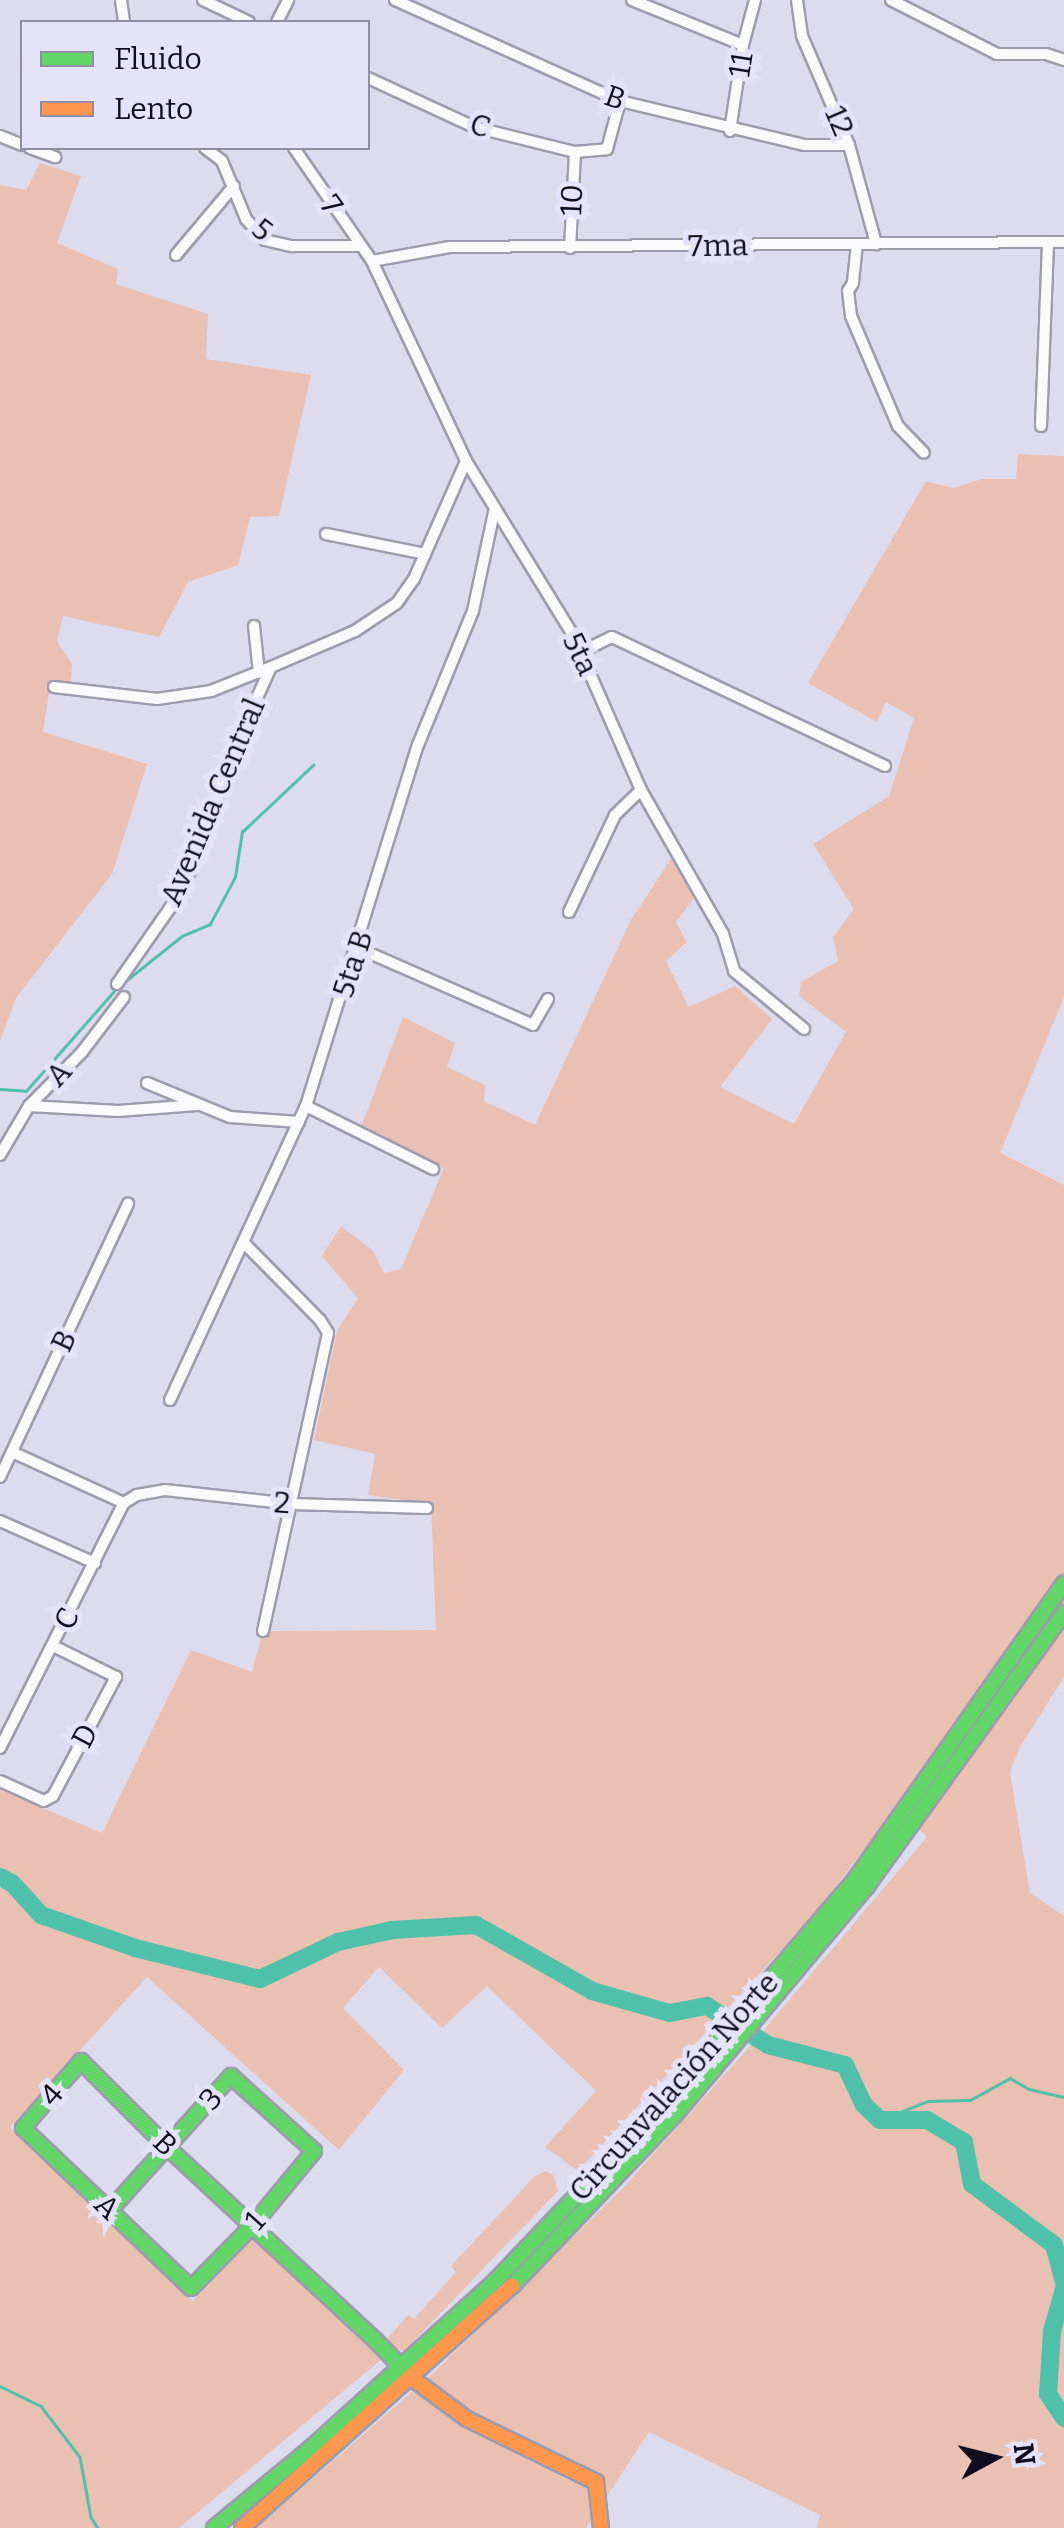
<!DOCTYPE html>
<html>
<head>
<meta charset="utf-8">
<style>
	body { margin:0 }
	#map { position:relative; width:1064px; height:2528px; overflow:hidden; background:#dddcee; font-family:Bitter,serif }
	div>[style] { position:absolute }
	.green>* { inset:0; background:#eac0b2 }
	.stream>* { height:2.5px; margin:-1.25px; padding:0 1.25px; transform-origin:1.25px; border-radius:1.25px; background:#4fc1aa }
	.river>* { height:18px; margin:-9px; padding:0 9px; transform-origin:9px; border-radius:9px; background:#4fc1aa }
	.roads { filter:drop-shadow(2px 0 #9d9cad) drop-shadow(-2px 0 #9d9cad) drop-shadow(0 2px #9d9cad) drop-shadow(0 -2px #9d9cad) }
	.street>* { height:10px; margin:-5px; padding:0 5px; transform-origin:5px; border-radius:5px; background:#fafafc }
	.fast>* { height:14px; margin:-7px; padding:0 7px; transform-origin:7px; border-radius:7px; background:#63d668 }
	.slow>* { height:14px; margin:-7px; padding:0 7px; transform-origin:7px; border-radius:7px; background:#ff974d }
	span { translate:-50% -50%; white-space:nowrap; text-align:center; line-height:1.15; -webkit-text-stroke:10px #e5e3fa; paint-order:stroke }
	.street-label { font-size:30px; color:#100d20 }
	.legend { position:absolute; left:20px; top:20px; width:350px; height:130px; box-sizing:border-box; background:#e5e3fa; border:2px solid #908da3; margin:0; padding:12px 18px; list-style:none; font-size:30px; color:#100d20 }
	.legend li { display:flex; align-items:center; gap:20px; height:50px }
	.legend b { width:50px; border:2px solid #908da3 }
	.north { position:absolute; left:944px; top:2408px; width:100px; height:100px; -webkit-text-stroke:8px #e5e3fa; paint-order:stroke; rotate:83deg; font-size:28px; font-weight:700; line-height:40px; text-align:center; color:#100d20 }
	.north::after { content:''; display:block; margin:auto; width:35px; height:45px; background:#100d20; clip-path:polygon(50% 0,100% 100%,50% 72%,0 100%) }
</style>
</head>
<body>
<div id="map">
	<div class="green">
		<div style="clip-path:polygon(40px 163px,81px 176px,57px 243px,118px 269px,116px 284px,208px 314px,206px 359px,311px 375px,279px 516px,250px 517px,238px 565px,188px 582px,159px 637px,63px 616px,57px 641px,72px 664px,71px 685px,50px 686px,43px 732px,147px 764px,112px 874px,16px 998px,0 1041px,0 185px,26px 190px)"></div>
		<div style="clip-path:polygon(1018px 454px,1064px 456px,1064px 997px,1000px 1153px,1064px 1185px,1064px 1677px,1020px 1747px,1010px 1772px,1030px 1893px,1064px 1916px,1064px 2528px,817px 2528px,820px 2515px,649px 2432px,586px 2528px,256px 2528px,428px 2378px,623px 2188px,753px 2043px,927px 1837px,897px 1808px,810px 1919px,578px 2171px,545px 2147px,596px 2091px,487px 1986px,442px 2028px,379px 1967px,343px 2008px,404px 2070px,339px 2150px,147px 1977px,10px 2127px,193px 2301px,266px 2225px,394px 2349px,179px 2528px,0 2528px,0 1790px,102px 1833px,191px 1650px,252px 1672px,263px 1631px,436px 1630px,431px 1504px,368px 1495px,375px 1454px,314px 1440px,337px 1331px,358px 1298px,322px 1256px,341px 1226px,373px 1251px,384px 1273px,401px 1269px,444px 1168px,362px 1125px,403px 1017px,455px 1043px,447px 1067px,485px 1085px,484px 1101px,535px 1125px,631px 920px,671px 859px,694px 898px,676px 922px,687px 942px,666px 961px,689px 1007px,735px 986px,772px 1019px,720px 1087px,794px 1124px,846px 1032px,799px 996px,801px 982px,838px 961px,833px 937px,854px 909px,813px 844px,889px 796px,914px 718px,886px 702px,877px 722px,808px 683px,926px 481px,953px 488px,982px 479px,1016px 479px)"></div>
		<div style="clip-path:polygon(546px 2171px,554px 2176px,558px 2191px,404px 2351px,397px 2349px,387px 2339px,408px 2315px,414px 2319px,456px 2272px,451px 2266px,535px 2176px)"></div>
	</div>
	<div class="stream">
		<div style="left:122px;top:984px;width:77px;rotate:-38.7deg"></div>
		<div style="left:182px;top:936px;width:30px;rotate:-23deg"></div>
		<div style="left:210px;top:924px;width:53px;rotate:-62deg"></div>
		<div style="left:235px;top:877px;width:46px;rotate:-81.2deg"></div>
		<div style="left:242px;top:832px;width:98px;rotate:-43.3deg"></div>
		<div style="left:0;top:1089px;width:26px;rotate:4deg"></div>
		<div style="left:26px;top:1091px;width:136px;rotate:-48.6deg"></div>
		<div style="left:880px;top:2120px;width:52px;rotate:-21.6deg"></div>
		<div style="left:928px;top:2101px;width:42px;rotate:-1.4deg"></div>
		<div style="left:970px;top:2100px;width:46px;rotate:-28.8deg"></div>
		<div style="left:1010px;top:2078px;width:22px;rotate:30deg"></div>
		<div style="left:1029px;top:2089px;width:36px;rotate:13deg"></div>
		<div style="left:0;top:2386px;width:46px;rotate:26deg"></div>
		<div style="left:41px;top:2406px;width:64px;rotate:52.6deg"></div>
		<div style="left:80px;top:2457px;width:61px;rotate:79.6deg"></div>
		<div style="left:91px;top:2517px;width:13px;rotate:58deg"></div>
	</div>
	<div class="river">
		<div style="left:0;top:1877px;width:13px;rotate:27deg"></div>
		<div style="left:12px;top:1883px;width:43px;rotate:47.8deg"></div>
		<div style="left:41px;top:1915px;width:100px;rotate:19.3deg"></div>
		<div style="left:135px;top:1948px;width:129px;rotate:13.9deg"></div>
		<div style="left:260px;top:1979px;width:86px;rotate:-25.4deg"></div>
		<div style="left:338px;top:1942px;width:55px;rotate:-12.5deg"></div>
		<div style="left:392px;top:1930px;width:84px;rotate:-3.4deg"></div>
		<div style="left:476px;top:1925px;width:133px;rotate:29.6deg"></div>
		<div style="left:592px;top:1991px;width:81px;rotate:15.8deg"></div>
		<div style="left:670px;top:2013px;width:38px;rotate:-11deg"></div>
		<div style="left:707px;top:2006px;width:72px;rotate:32.6deg"></div>
		<div style="left:768px;top:2045px;width:80px;rotate:14.6deg"></div>
		<div style="left:845px;top:2065px;width:44px;rotate:64.6deg"></div>
		<div style="left:864px;top:2105px;width:22px;rotate:43deg"></div>
		<div style="left:880px;top:2120px;width:47px"></div>
		<div style="left:927px;top:2120px;width:43px;rotate:30.7deg"></div>
		<div style="left:964px;top:2142px;width:43px;rotate:79.2deg"></div>
		<div style="left:972px;top:2184px;width:102px;rotate:36.6deg"></div>
		<div style="left:1054px;top:2245px;width:38px;rotate:75deg"></div>
		<div style="left:1064px;top:2289px;width:44px;rotate:105.9deg"></div>
		<div style="left:1052px;top:2331px;width:63px;rotate:93.6deg"></div>
		<div style="left:1048px;top:2394px;width:29px;rotate:56deg"></div>
	</div>
	<div class="roads">
		<div class="street">
			<div style="left:121px;top:0;width:22px;rotate:82deg"></div>
			<div style="left:203px;top:0;width:51px;rotate:25.6deg"></div>
			<div style="left:395px;top:0;width:247px;rotate:24.2deg"></div>
			<div style="left:620px;top:101px;width:189px;rotate:13.4deg"></div>
			<div style="left:804px;top:145px;width:45px"></div>
			<div style="left:632px;top:0;width:120px;rotate:22.1deg"></div>
			<div style="left:797px;top:0;width:36px;rotate:82deg"></div>
			<div style="left:802px;top:36px;width:119px;rotate:66.7deg"></div>
			<div style="left:849px;top:145px;width:103px;rotate:74.7deg"></div>
			<div style="left:891px;top:0;width:119px;rotate:27deg"></div>
			<div style="left:997px;top:54px;width:49px"></div>
			<div style="left:1046px;top:54px;width:19px;rotate:18deg"></div>
			<div style="left:277px;top:22px;width:25px;rotate:-63deg"></div>
			<div style="left:368px;top:78px;width:117px;rotate:24.8deg"></div>
			<div style="left:474px;top:127px;width:104px;rotate:13.9deg"></div>
			<div style="left:575px;top:152px;width:32px;rotate:-5deg"></div>
			<div style="left:607px;top:149px;width:50px;rotate:-74.8deg"></div>
			<div style="left:730px;top:131px;width:87px;rotate:-81.4deg"></div>
			<div style="left:743px;top:45px;width:47px;rotate:-75.1deg"></div>
			<div style="left:0;top:136px;width:24px;rotate:22deg"></div>
			<div style="left:30px;top:148px;width:27px;rotate:20deg"></div>
			<div style="left:205px;top:148px;width:21px;rotate:37deg"></div>
			<div style="left:222px;top:161px;width:63px;rotate:67.5deg"></div>
			<div style="left:246px;top:219px;width:28px;rotate:48deg"></div>
			<div style="left:265px;top:240px;width:28px;rotate:13deg"></div>
			<div style="left:292px;top:246px;width:69px"></div>
			<div style="left:294px;top:148px;width:137px;rotate:55.4deg"></div>
			<div style="left:372px;top:261px;width:221px;rotate:64.8deg"></div>
			<div style="left:466px;top:461px;width:204px;rotate:58.4deg"></div>
			<div style="left:573px;top:635px;width:169px;rotate:66.3deg"></div>
			<div style="left:641px;top:790px;width:166px;rotate:60.3deg"></div>
			<div style="left:723px;top:934px;width:39px;rotate:73deg"></div>
			<div style="left:734px;top:971px;width:91px;rotate:39.6deg"></div>
			<div style="left:857px;top:244px;width:39px;rotate:96deg"></div>
			<div style="left:853px;top:283px;width:9px;rotate:122deg"></div>
			<div style="left:848px;top:291px;width:25px;rotate:83deg"></div>
			<div style="left:851px;top:316px;width:120px;rotate:66.9deg"></div>
			<div style="left:898px;top:426px;width:37px;rotate:46deg"></div>
			<div style="left:570px;top:248px;width:96px;rotate:-87deg"></div>
			<div style="left:176px;top:255px;width:90px;rotate:-50deg"></div>
			<div style="left:372px;top:261px;width:79px;rotate:-10.2deg"></div>
			<div style="left:450px;top:247px;width:614px;rotate:-0.47deg"></div>
			<div style="left:1041px;top:426px;width:184px;rotate:-87.8deg"></div>
			<div style="left:326px;top:534px;width:101px;rotate:11.4deg"></div>
			<div style="left:254px;top:626px;width:47px;rotate:83.9deg"></div>
			<div style="left:581px;top:652px;width:34px;rotate:-26deg"></div>
			<div style="left:612px;top:637px;width:302px;rotate:25.3deg"></div>
			<div style="left:54px;top:687px;width:104px;rotate:6.6deg"></div>
			<div style="left:157px;top:699px;width:55px;rotate:-8.4deg"></div>
			<div style="left:211px;top:691px;width:65px;rotate:-21.8deg"></div>
			<div style="left:569px;top:912px;width:107px;rotate:-64.6deg"></div>
			<div style="left:615px;top:815px;width:36px;rotate:-44deg"></div>
			<div style="left:358px;top:948px;width:191px;rotate:23.7deg"></div>
			<div style="left:533px;top:1025px;width:30px;rotate:-60deg"></div>
			<div style="left:117px;top:984px;width:101px;rotate:-55.1deg"></div>
			<div style="left:175px;top:901px;width:35px;rotate:-63deg"></div>
			<div style="left:191px;top:870px;width:126px;rotate:-70.6deg"></div>
			<div style="left:233px;top:751px;width:92px;rotate:-65.7deg"></div>
			<div style="left:271px;top:667px;width:91px;rotate:-23.2deg"></div>
			<div style="left:355px;top:631px;width:50px;rotate:-33.7deg"></div>
			<div style="left:397px;top:603px;width:29px;rotate:-55deg"></div>
			<div style="left:414px;top:579px;width:129px;rotate:-66.2deg"></div>
			<div style="left:147px;top:1083px;width:90px;rotate:22.3deg"></div>
			<div style="left:230px;top:1117px;width:69px;rotate:4.1deg"></div>
			<div style="left:29px;top:1106px;width:89px;rotate:3.2deg"></div>
			<div style="left:118px;top:1111px;width:79px;rotate:-4.3deg"></div>
			<div style="left:306px;top:1106px;width:142px;rotate:26.4deg"></div>
			<div style="left:0;top:1155px;width:57px;rotate:-59.4deg"></div>
			<div style="left:29px;top:1106px;width:76px;rotate:-45.5deg"></div>
			<div style="left:82px;top:1052px;width:69px;rotate:-52.6deg"></div>
			<div style="left:245px;top:1244px;width:107px;rotate:45.4deg"></div>
			<div style="left:320px;top:1320px;width:15px;rotate:58deg"></div>
			<div style="left:328px;top:1333px;width:305px;rotate:102.3deg"></div>
			<div style="left:170px;top:1400px;width:324px;rotate:-65.2deg"></div>
			<div style="left:306px;top:1106px;width:378px;rotate:-72.8deg"></div>
			<div style="left:418px;top:745px;width:145px;rotate:-67.7deg"></div>
			<div style="left:473px;top:611px;width:101px;rotate:-78deg"></div>
			<div style="left:12px;top:1452px;width:123px;rotate:24.5deg"></div>
			<div style="left:0;top:1477px;width:302px;rotate:-64.9deg"></div>
			<div style="left:0;top:1521px;width:104px;rotate:23.9deg"></div>
			<div style="left:0;top:1748px;width:275px;rotate:-63.2deg"></div>
			<div style="left:124px;top:1503px;width:15px;rotate:-32deg"></div>
			<div style="left:137px;top:1495px;width:28px;rotate:-10deg"></div>
			<div style="left:165px;top:1490px;width:128px;rotate:6.3deg"></div>
			<div style="left:292px;top:1504px;width:135px;rotate:1.7deg"></div>
			<div style="left:0;top:1781px;width:48px;rotate:24.4deg"></div>
			<div style="left:44px;top:1801px;width:10px;rotate:-29deg"></div>
			<div style="left:53px;top:1796px;width:135px;rotate:-62.1deg"></div>
			<div style="left:116px;top:1677px;width:70px;rotate:-153.8deg"></div>
		</div>
		<div class="fast">
			<div style="left:110px;top:2210px;width:85px;rotate:-47.9deg"></div>
			<div style="left:167px;top:2147px;width:96px;rotate:-48deg"></div>
			<div style="left:231px;top:2076px;width:112px;rotate:42.1deg"></div>
			<div style="left:314px;top:2151px;width:97px;rotate:129.6deg"></div>
			<div style="left:252px;top:2226px;width:87px;rotate:134.5deg"></div>
			<div style="left:191px;top:2288px;width:232px;rotate:-136.4deg"></div>
			<div style="left:23px;top:2128px;width:89px;rotate:-49.1deg"></div>
			<div style="left:81px;top:2061px;width:122px;rotate:45deg"></div>
			<div style="left:167px;top:2147px;width:116px;rotate:42.9deg"></div>
			<div style="left:252px;top:2226px;width:169px;rotate:42.8deg"></div>
			<div style="left:376px;top:2341px;width:53px;rotate:45.8deg"></div>
			<div style="left:512px;top:2286px;width:236px;rotate:-46.4deg"></div>
			<div style="left:675px;top:2115px;width:299px;rotate:-50deg"></div>
			<div style="left:867px;top:1886px;width:337px;rotate:-54.2deg"></div>
			<div style="left:214px;top:2528px;width:127px;rotate:-39.6deg"></div>
			<div style="left:312px;top:2447px;width:250px;rotate:-42.2deg"></div>
			<div style="left:497px;top:2279px;width:235px;rotate:-46.4deg"></div>
			<div style="left:659px;top:2109px;width:304px;rotate:-49.5deg"></div>
			<div style="left:856px;top:1878px;width:361px;rotate:-54.8deg"></div>
		</div>
		<div class="slow">
			<div style="left:413px;top:2379px;width:67px;rotate:36.5deg"></div>
			<div style="left:467px;top:2419px;width:144px;rotate:26deg"></div>
			<div style="left:596px;top:2482px;width:46px;rotate:83.8deg"></div>
			<div style="left:242px;top:2528px;width:363px;rotate:-41.9deg"></div>
		</div>
	</div>
	<div class="street-label">
		<span style="left:741px;top:65px;rotate:-81deg">11</span>
		<span style="left:615px;top:98px;rotate:20deg">B</span>
		<span style="left:839px;top:121px;rotate:67deg">12</span>
		<span style="left:480px;top:126px;rotate:18deg">C</span>
		<span style="left:572px;top:200px;rotate:-87deg">10</span>
		<span style="left:331px;top:205px;rotate:54deg">7</span>
		<span style="left:262px;top:230px;rotate:38deg">5</span>
		<span style="left:718px;top:246px;rotate:-1deg">7ma</span>
		<span style="left:580px;top:654px;rotate:64deg">5ta</span>
		<span style="left:213px;top:802px;rotate:-67deg">Avenida Central</span>
		<span style="left:353px;top:964px;rotate:-72deg">5ta B</span>
		<span style="left:59px;top:1074px;rotate:-47deg">A</span>
		<span style="left:64px;top:1341px;rotate:-65deg">B</span>
		<span style="left:282px;top:1503px;rotate:4deg">2</span>
		<span style="left:67px;top:1619px;rotate:-63deg">C</span>
		<span style="left:85px;top:1736px;rotate:-62deg">D</span>
		<span style="left:674px;top:2087px;rotate:-48deg">Circunvalación Norte</span>
		<span style="left:52px;top:2095px;rotate:-49deg">4</span>
		<span style="left:211px;top:2099px;rotate:-48deg">3</span>
		<span style="left:165px;top:2144px;rotate:44deg">B</span>
		<span style="left:107px;top:2207px;rotate:44deg">A</span>
		<span style="left:255px;top:2221px;rotate:-48deg">1</span>
	</div>
	<ul class="legend">
	<li><b style="height:12px;background:#63d668"></b>Fluido</li>
	<li><b style="height:12px;background:#ff974d"></b>Lento</li>
	</ul>
	<div class="north">N</div>
</div>
</body>
</html>
